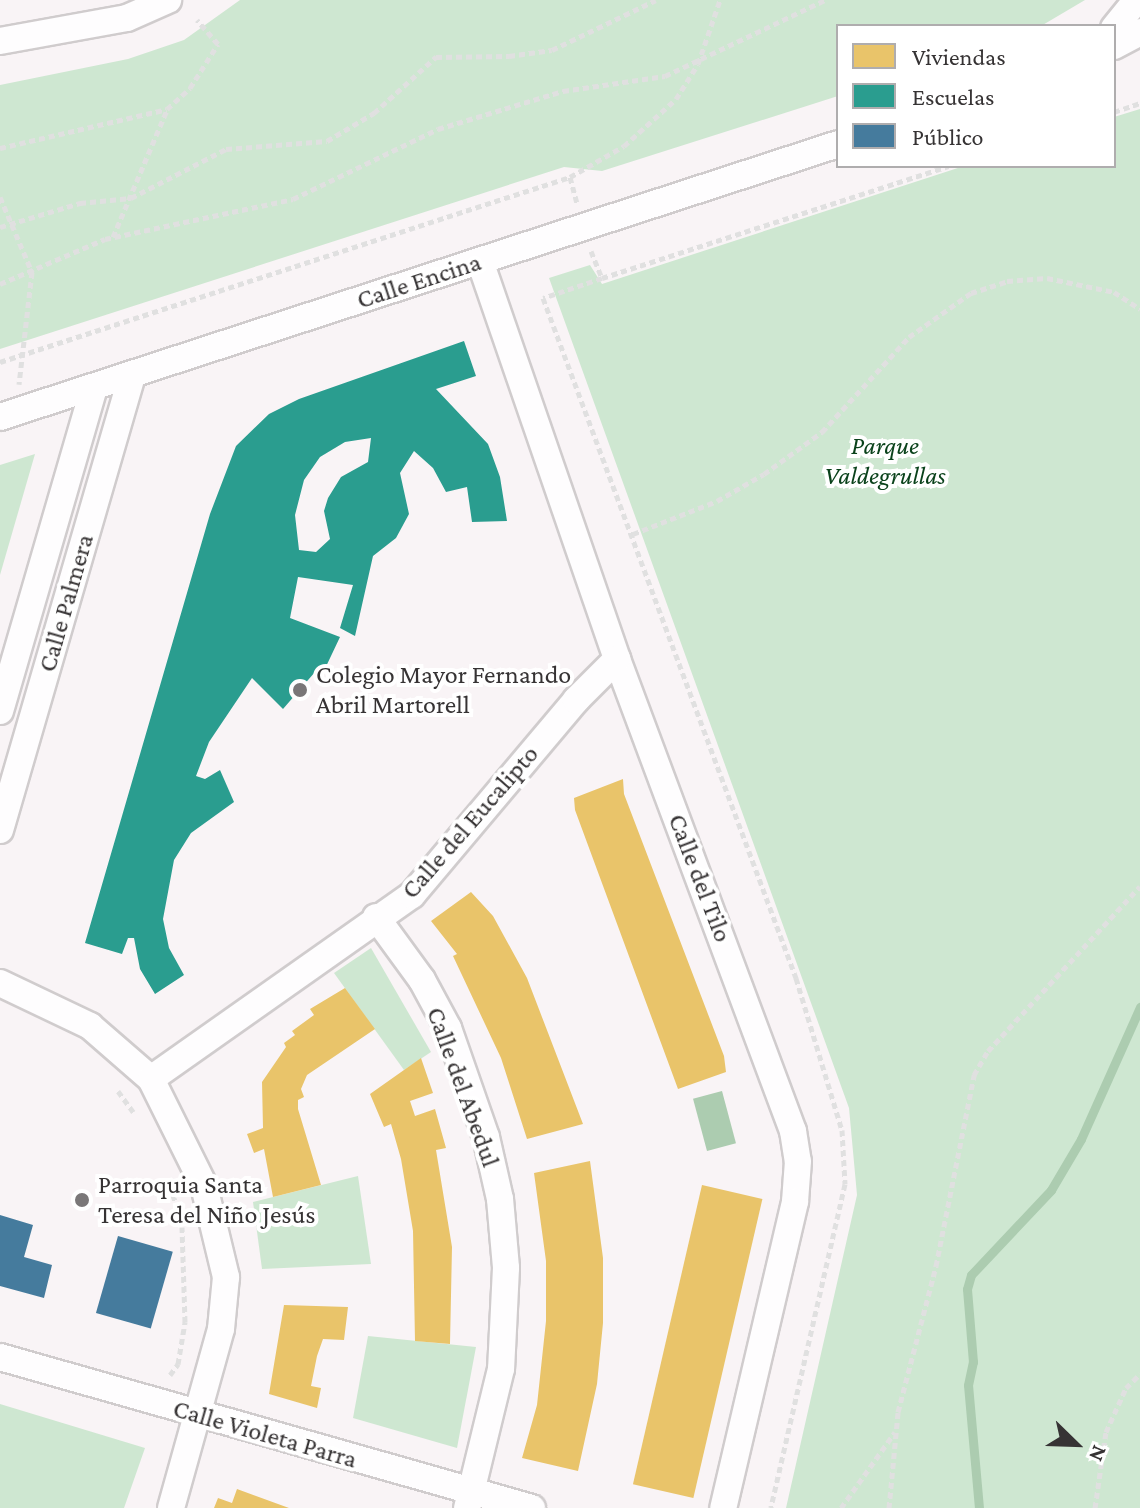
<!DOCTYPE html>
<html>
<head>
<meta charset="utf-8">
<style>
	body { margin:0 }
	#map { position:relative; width:1140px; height:1508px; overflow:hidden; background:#f9f4f6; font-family:"Crimson Pro",serif }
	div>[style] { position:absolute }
	.green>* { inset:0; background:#cee7d1 }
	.water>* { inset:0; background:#acccb0; transform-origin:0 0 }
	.homes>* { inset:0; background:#e9c46a; transform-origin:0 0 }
	.schools>* { inset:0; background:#2a9d8f }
	.public>* { inset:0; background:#457b9d; transform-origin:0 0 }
	.stream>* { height:9px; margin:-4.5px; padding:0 4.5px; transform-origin:4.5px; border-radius:4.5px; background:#acccb0 }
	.path>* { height:5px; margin-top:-2.5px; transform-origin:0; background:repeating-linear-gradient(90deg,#e0e0e0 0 6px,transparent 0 10px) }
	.roads { filter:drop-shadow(2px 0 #d0cccd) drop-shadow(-2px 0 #d0cccd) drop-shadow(0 2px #d0cccd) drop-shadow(0 -2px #d0cccd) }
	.street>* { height:26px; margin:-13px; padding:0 13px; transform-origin:13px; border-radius:13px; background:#fefdfe }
	.dots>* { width:22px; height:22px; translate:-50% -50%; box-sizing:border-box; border:4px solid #fff; border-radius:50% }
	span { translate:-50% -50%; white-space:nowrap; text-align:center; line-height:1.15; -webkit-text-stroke:8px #fff; paint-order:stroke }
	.street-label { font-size:26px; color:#363334 }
	.park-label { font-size:26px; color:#0a421b; font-style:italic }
	.poi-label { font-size:26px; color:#363334 }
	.left { translate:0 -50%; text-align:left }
	.legend { position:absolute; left:836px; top:24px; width:280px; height:144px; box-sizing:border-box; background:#fff; border:2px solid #afadae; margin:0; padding:10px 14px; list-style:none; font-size:24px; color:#363334 }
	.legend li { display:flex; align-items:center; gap:16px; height:40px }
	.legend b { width:40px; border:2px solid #afadae }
	.north { position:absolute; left:1036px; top:1404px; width:80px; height:80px; -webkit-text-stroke:6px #fff; paint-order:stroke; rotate:113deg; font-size:22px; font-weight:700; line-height:32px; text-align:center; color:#363334 }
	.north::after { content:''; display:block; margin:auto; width:28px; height:36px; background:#363334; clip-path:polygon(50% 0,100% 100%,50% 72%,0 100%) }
</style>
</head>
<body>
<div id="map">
	<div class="green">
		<div style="clip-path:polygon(240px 0,1085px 0,1041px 26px,838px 26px,838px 96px,602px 171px,564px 167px,0 349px,0 85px,128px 59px,184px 40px)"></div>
		<div style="clip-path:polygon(1140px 109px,1140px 1508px,786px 1508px,857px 1195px,849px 1108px,549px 278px,590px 265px,602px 284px,964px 166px,1114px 166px,1114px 117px)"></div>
		<div style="clip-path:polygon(35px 454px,0 575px,0 465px)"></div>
		<div style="clip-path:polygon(371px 948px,431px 1052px,404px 1070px,334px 973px)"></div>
		<div style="clip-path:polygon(358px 1176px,371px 1264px,262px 1269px,253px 1202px)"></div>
		<div style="clip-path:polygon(368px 1336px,476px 1347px,457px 1448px,353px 1418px)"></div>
		<div style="clip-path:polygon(0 1404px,145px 1448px,124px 1508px,0 1508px)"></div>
	</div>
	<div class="water">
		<div style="left:722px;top:1091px;width:54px;height:30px;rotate:75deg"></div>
	</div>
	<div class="homes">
		<div style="clip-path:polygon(623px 779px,624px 794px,724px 1056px,726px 1072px,678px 1089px,575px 810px,574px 798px)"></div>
		<div style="clip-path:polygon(471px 892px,493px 916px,527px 978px,583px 1124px,527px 1139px,501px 1058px,453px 956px,457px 954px,431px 921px)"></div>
		<div style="clip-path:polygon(345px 988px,375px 1029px,307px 1075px,301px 1089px,304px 1097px,298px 1100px,298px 1109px,321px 1185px,273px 1197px,264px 1149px,254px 1153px,247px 1134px,263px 1128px,262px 1082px,286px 1047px,284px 1043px,295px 1035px,292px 1031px,314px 1015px,310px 1009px)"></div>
		<div style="clip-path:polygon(421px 1058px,433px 1093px,410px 1101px,415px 1116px,435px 1109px,446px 1148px,436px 1150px,452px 1247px,450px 1344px,415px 1341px,413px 1231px,401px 1159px,391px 1124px,384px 1127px,370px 1094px)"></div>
		<div style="clip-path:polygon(590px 1161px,603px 1258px,603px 1323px,597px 1384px,578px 1471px,522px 1458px,537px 1405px,546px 1321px,546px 1261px,534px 1173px)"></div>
		<div style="left:702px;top:1185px;width:62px;height:307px;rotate:13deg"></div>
		<div style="clip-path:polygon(284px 1305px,348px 1307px,344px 1340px,323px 1339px,317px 1356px,311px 1386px,321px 1388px,317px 1408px,269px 1394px)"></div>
		<div style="clip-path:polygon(237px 1489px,289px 1508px,214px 1508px,218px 1498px,232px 1503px)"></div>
	</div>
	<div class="schools">
		<div style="clip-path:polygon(evenodd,464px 341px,476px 376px,436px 389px,488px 444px,500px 477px,507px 521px,472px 522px,467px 487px,446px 492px,433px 468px,414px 451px,400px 473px,409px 514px,396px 538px,373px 556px,355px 636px,340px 628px,353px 585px,298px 577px,290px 618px,340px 637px,322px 675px,315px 672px,283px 709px,252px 678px,209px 742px,196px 776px,205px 779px,220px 770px,234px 802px,191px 833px,174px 860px,163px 919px,169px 948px,184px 975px,155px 994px,140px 969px,134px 938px,128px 938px,122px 954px,85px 943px,210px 514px,236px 446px,269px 414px,299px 399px,464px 341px,371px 438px,368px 462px,341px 477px,328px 498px,324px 511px,330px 539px,316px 552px,299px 550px,295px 515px,304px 480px,320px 457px,345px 442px,371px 438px)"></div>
	</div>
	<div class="public">
		<div style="clip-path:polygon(0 1215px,33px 1225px,24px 1257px,52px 1265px,44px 1298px,0 1286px)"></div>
		<div style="left:118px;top:1236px;width:57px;height:80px;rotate:16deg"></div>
	</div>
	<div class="stream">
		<div style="left:979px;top:1508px;width:123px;rotate:-95.1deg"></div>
		<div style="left:968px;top:1385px;width:24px;rotate:-78deg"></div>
		<div style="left:973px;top:1362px;width:73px;rotate:-94.7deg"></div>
		<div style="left:967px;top:1289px;width:15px;rotate:-74deg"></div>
		<div style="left:971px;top:1275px;width:117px;rotate:-46.7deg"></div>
		<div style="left:1051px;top:1190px;width:59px;rotate:-59.5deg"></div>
		<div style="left:1081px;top:1139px;width:145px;rotate:-65.9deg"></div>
	</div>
	<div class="path">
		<div style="left:1114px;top:112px;width:28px;rotate:-19deg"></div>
		<div style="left:0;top:148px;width:171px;rotate:-13.1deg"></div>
		<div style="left:167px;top:109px;width:31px;rotate:-42deg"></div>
		<div style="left:190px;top:88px;width:52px;rotate:-57.5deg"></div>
		<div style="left:218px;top:44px;width:32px;rotate:-131deg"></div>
		<div style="left:570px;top:177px;width:62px;rotate:-29.9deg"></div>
		<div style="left:624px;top:146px;width:70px;rotate:-42.1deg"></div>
		<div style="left:676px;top:99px;width:41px;rotate:-57.8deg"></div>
		<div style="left:698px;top:64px;width:68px;rotate:-71deg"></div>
		<div style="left:0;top:197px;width:82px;rotate:66.9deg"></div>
		<div style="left:32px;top:272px;width:113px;rotate:96.6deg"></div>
		<div style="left:0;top:227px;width:84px;rotate:-16.7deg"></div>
		<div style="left:80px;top:203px;width:51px;rotate:-5.6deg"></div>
		<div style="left:131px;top:198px;width:107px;rotate:-27.3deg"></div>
		<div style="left:226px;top:149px;width:101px;rotate:-4.5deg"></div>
		<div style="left:327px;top:141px;width:55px;rotate:-30.8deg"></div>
		<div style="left:374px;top:113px;width:84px;rotate:-42.1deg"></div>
		<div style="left:436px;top:57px;width:73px;rotate:-0.8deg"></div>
		<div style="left:509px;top:56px;width:43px;rotate:-7.9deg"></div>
		<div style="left:552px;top:50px;width:115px;rotate:-25.7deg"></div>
		<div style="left:113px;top:237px;width:138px;rotate:-67deg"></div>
		<div style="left:591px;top:251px;width:29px;rotate:68deg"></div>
		<div style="left:602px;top:278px;width:364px;rotate:-17.9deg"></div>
		<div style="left:602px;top:278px;width:62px;rotate:161.3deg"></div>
		<div style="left:543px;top:298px;width:726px;rotate:69.59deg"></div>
		<div style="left:796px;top:978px;width:159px;rotate:73.2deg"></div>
		<div style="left:842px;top:1130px;width:54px;rotate:86.8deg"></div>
		<div style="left:845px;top:1184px;width:332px;rotate:102.9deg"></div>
		<div style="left:0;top:284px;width:114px;rotate:-23.2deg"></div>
		<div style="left:105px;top:239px;width:192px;rotate:-12deg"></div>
		<div style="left:293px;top:199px;width:161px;rotate:-25.8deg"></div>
		<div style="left:438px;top:129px;width:131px;rotate:-16.9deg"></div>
		<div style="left:563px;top:91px;width:103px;rotate:-8.4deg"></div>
		<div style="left:665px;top:76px;width:177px;rotate:-25.4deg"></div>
		<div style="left:0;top:362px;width:599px;rotate:-17.98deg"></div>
		<div style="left:570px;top:177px;width:27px;rotate:75deg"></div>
		<div style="left:633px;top:534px;width:90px;rotate:-21.4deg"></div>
		<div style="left:717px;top:501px;width:54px;rotate:-29.9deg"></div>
		<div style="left:764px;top:474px;width:72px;rotate:-35.9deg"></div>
		<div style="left:822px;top:432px;width:129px;rotate:-47.5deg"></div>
		<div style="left:909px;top:337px;width:76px;rotate:-35.4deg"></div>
		<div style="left:971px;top:293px;width:38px;rotate:-18deg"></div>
		<div style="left:1007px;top:281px;width:40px;rotate:-4.3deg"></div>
		<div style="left:1047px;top:278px;width:68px;rotate:11.8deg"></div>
		<div style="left:1114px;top:292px;width:31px;rotate:33deg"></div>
		<div style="left:118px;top:1091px;width:26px;rotate:54deg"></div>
		<div style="left:169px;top:1185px;width:22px;rotate:69deg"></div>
		<div style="left:170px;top:1375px;width:14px;rotate:-54deg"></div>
		<div style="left:178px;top:1364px;width:43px;rotate:-80.5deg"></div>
		<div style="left:185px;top:1322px;width:95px;rotate:-91.8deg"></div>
		<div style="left:841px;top:1508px;width:93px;rotate:-54.6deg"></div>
		<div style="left:889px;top:1508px;width:96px;rotate:-84.6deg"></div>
		<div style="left:898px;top:1412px;width:151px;rotate:-75.4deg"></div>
		<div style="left:936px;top:1266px;width:195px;rotate:-78.7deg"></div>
		<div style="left:974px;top:1075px;width:28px;rotate:-60deg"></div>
		<div style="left:988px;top:1051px;width:224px;rotate:-47.3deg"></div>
		<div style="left:1095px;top:1508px;width:77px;rotate:-81.8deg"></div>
		<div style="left:1106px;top:1432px;width:48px;rotate:-65.6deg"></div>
		<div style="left:1126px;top:1388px;width:20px;rotate:-45deg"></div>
	</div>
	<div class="roads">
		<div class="street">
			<div style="left:1114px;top:28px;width:36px;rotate:-51deg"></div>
			<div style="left:0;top:41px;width:129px;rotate:-10.3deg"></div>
			<div style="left:127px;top:18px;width:45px;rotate:-23.7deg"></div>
			<div style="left:1114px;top:46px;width:30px;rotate:-28deg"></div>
			<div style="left:480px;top:261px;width:421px;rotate:71deg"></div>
			<div style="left:617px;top:659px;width:504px;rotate:69.55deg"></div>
			<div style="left:793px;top:1131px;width:30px;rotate:81deg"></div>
			<div style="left:798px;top:1161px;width:41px;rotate:94.2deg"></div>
			<div style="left:795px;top:1202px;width:314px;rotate:103.2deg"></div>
			<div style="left:0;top:417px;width:881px;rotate:-18.04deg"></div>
			<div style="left:0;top:711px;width:336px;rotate:-73.8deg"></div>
			<div style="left:0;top:830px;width:474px;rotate:-73.8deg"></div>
			<div style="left:376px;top:917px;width:78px;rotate:53.9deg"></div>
			<div style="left:422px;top:980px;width:55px;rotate:61.6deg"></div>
			<div style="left:448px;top:1028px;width:115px;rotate:70.8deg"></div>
			<div style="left:486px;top:1137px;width:64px;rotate:77.3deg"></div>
			<div style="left:500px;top:1199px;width:69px;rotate:85deg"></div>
			<div style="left:506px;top:1268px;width:101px;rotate:92.8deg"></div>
			<div style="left:501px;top:1369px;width:143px;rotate:103.7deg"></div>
			<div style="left:0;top:983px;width:100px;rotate:25.5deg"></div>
			<div style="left:90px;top:1026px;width:81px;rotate:41deg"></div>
			<div style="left:151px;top:1079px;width:119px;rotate:63.6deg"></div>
			<div style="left:204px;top:1186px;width:94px;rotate:76.4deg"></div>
			<div style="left:226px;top:1277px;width:52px;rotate:95.5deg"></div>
			<div style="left:221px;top:1329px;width:186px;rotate:105.6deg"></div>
			<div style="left:151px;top:1079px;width:319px;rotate:-35.2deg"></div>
			<div style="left:412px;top:895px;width:255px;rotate:-49.9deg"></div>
			<div style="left:576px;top:700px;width:58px;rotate:-45deg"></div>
			<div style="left:0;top:1357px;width:553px;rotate:15.85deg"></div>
		</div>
	</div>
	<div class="dots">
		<div style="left:300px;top:690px;background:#7a7778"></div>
		<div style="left:82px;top:1200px;background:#7a7778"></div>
	</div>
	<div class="street-label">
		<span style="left:419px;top:281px;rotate:-18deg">Calle Encina</span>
		<span style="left:66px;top:603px;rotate:-74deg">Calle Palmera</span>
		<span style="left:470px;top:822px;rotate:-49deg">Calle del Eucalipto</span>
		<span style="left:700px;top:878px;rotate:69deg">Calle del Tilo</span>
		<span style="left:463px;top:1087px;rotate:70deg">Calle del Abedul</span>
		<span style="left:265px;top:1434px;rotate:16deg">Calle Violeta Parra</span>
	</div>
	<div class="park-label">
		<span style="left:885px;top:461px">Parque<br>Valdegrullas</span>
	</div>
	<div class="poi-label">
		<span class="left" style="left:316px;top:690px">Colegio Mayor Fernando<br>Abril Martorell</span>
		<span class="left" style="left:98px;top:1200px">Parroquia Santa<br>Teresa del Niño Jesús</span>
	</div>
	<ul class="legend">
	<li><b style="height:22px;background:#e9c46a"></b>Viviendas</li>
	<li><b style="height:22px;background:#2a9d8f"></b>Escuelas</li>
	<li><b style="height:22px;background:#457b9d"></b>Público</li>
	</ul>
	<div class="north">N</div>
</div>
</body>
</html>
